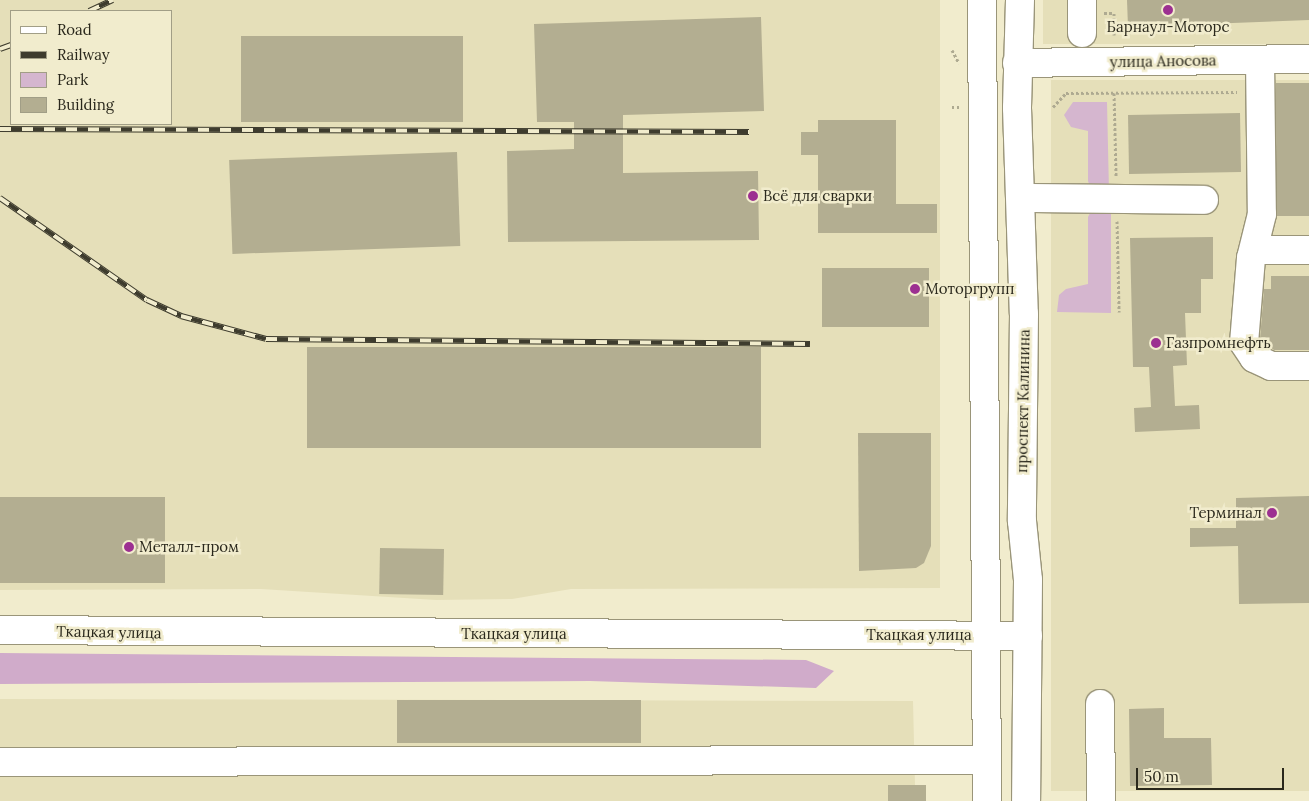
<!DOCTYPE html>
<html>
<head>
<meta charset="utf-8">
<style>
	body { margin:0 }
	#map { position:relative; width:1309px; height:801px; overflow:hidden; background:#f1eccd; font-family:Lora,serif }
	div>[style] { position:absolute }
	.built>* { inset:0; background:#e5dfb9; transform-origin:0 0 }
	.green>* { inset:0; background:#d5b6cf }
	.forest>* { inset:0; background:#d0abca }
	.building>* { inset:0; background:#b3ae91; transform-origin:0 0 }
	.path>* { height:3px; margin-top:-1.5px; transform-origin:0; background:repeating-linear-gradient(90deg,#aeaa91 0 2.5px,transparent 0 5px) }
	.roads { filter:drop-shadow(1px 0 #9a9579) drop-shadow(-1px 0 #9a9579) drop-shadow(0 1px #9a9579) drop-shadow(0 -1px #9a9579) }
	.minor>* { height:28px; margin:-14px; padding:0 14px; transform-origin:14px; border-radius:14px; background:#fff }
	.major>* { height:28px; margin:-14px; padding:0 14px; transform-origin:14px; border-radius:14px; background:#fff }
	.rail>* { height:5.5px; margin-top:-2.75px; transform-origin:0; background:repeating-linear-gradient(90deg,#f1eccd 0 11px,#3e3c2e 0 22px); box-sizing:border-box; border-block:1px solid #3e3c2e }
	.dots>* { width:14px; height:14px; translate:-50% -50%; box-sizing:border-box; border:2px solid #f1eccd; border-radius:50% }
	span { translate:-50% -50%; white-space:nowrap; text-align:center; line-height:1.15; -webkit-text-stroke:5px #f1eccd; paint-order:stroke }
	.poi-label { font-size:15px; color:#2a281c }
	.left { translate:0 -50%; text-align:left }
	.right { translate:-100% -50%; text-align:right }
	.street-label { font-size:15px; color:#2a281c }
	.legend { position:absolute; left:10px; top:10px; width:162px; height:115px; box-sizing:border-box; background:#f1eccd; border:1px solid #a19e86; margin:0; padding:6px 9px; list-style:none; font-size:15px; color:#2a281c }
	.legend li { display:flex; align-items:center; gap:10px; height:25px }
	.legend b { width:25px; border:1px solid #a19e86 }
	.scale { position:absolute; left:1136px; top:768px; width:148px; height:22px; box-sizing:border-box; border:2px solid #2a281c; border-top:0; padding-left:6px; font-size:15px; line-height:18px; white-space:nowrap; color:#2a281c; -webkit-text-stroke:4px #f1eccd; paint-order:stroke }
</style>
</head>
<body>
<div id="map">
	<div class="built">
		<div style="clip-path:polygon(evenodd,0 0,940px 0,940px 588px,571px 589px,512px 599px,436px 600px,261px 589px,0 590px,0 0,11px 11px,171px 11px,171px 124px,11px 124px,11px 11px)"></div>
		<div style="left:1043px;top:0;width:266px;height:44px"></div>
		<div style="left:1051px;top:80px;width:258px;height:711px"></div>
		<div style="clip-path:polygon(0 699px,913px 701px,915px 785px,926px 801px,0 801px)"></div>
	</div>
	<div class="green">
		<div style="clip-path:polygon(1073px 102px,1107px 102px,1109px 192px,1091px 189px,1088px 181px,1088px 131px,1071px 127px,1064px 115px)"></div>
		<div style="clip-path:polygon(1111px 207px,1111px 313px,1057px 312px,1059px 295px,1066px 289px,1088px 284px,1088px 217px,1091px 211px)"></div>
	</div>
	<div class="forest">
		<div style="clip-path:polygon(0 653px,806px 660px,834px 671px,816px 688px,590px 681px,0 684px)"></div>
	</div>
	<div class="building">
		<div style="clip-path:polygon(1127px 0,1309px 0,1309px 20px,1128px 27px)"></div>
		<div style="clip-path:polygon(761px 17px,764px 111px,623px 115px,623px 173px,758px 171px,759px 240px,508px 242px,507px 151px,574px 149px,574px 122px,537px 122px,534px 24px)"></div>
		<div style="left:241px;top:36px;width:222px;height:86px"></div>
		<div style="left:1309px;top:83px;width:133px;height:33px;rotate:90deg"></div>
		<div style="left:1240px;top:113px;width:59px;height:112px;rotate:89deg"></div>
		<div style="clip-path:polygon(818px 120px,896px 120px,896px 204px,937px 204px,937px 233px,818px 233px,818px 155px,801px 155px,801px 132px,818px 132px)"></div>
		<div style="left:457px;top:152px;width:94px;height:228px;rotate:88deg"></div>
		<div style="clip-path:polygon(1213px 237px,1213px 279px,1201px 279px,1201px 313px,1185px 313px,1187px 365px,1173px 366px,1175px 406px,1199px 405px,1200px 429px,1135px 432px,1134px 408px,1151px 407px,1149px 367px,1133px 367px,1130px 238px)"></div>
		<div style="left:822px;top:268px;width:107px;height:59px"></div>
		<div style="clip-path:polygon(1271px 276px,1309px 276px,1309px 350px,1274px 350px,1260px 339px,1264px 289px,1271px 289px)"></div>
		<div style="left:307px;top:347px;width:454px;height:101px"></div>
		<div style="clip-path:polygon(858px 433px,931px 433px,931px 546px,924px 563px,916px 568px,859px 571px)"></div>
		<div style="clip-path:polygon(1309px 496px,1309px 603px,1239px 604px,1238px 546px,1190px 547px,1190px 528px,1236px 528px,1236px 498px)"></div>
		<div style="left:0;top:497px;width:165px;height:86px"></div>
		<div style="left:380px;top:548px;width:64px;height:46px;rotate:1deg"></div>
		<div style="left:397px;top:700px;width:244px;height:43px"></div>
		<div style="clip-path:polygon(1164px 708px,1164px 738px,1211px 738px,1212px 785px,1130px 786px,1129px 709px)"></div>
		<div style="left:888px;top:785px;width:38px;height:16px"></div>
	</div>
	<div class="path">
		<div style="left:1104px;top:13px;width:10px"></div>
		<div style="left:1114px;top:13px;width:22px;rotate:90deg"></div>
		<div style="left:952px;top:50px;width:15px;rotate:62deg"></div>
		<div style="left:1114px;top:93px;width:84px;rotate:88.6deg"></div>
		<div style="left:952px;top:107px;width:9px"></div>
		<div style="left:1053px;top:107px;width:19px;rotate:-47deg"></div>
		<div style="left:1066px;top:93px;width:171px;rotate:-0.3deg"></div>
		<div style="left:1117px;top:221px;width:91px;rotate:88.7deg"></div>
	</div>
	<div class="roads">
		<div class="minor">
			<div style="left:1082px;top:0;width:33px;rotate:90deg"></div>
			<div style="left:1260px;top:60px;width:154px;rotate:89.3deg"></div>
			<div style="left:1262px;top:214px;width:45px;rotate:104deg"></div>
			<div style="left:1251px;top:258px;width:85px;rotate:94.7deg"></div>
			<div style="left:1244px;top:343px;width:18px;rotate:56deg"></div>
			<div style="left:1254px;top:358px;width:19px;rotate:25deg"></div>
			<div style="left:1271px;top:366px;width:38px"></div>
			<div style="left:1017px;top:63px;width:292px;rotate:-0.8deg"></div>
			<div style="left:1022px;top:198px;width:182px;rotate:0.6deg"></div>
			<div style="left:1254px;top:250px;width:55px"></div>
			<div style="left:0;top:630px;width:1028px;rotate:0.33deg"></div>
			<div style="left:1100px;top:704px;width:97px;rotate:89.4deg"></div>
			<div style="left:0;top:762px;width:986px;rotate:-0.12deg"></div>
		</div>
		<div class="major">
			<div style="left:982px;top:0;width:801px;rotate:89.64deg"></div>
			<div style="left:1020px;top:0;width:108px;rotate:91.6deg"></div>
			<div style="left:1017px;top:108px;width:206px;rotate:88.1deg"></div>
			<div style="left:1024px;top:314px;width:207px;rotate:90.6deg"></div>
			<div style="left:1022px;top:521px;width:59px;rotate:84.2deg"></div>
			<div style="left:1028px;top:580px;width:221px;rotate:90.5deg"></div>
		</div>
	</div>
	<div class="rail">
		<div style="left:89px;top:11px;width:26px;rotate:-25deg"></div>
		<div style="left:0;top:49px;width:12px;rotate:-20deg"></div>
		<div style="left:0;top:129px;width:749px;rotate:0.23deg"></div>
		<div style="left:0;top:198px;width:179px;rotate:34.8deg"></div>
		<div style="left:147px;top:300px;width:38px;rotate:25deg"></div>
		<div style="left:181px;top:316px;width:88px;rotate:15.1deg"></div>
		<div style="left:266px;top:339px;width:544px;rotate:0.53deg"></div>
	</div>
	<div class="dots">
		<div style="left:1168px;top:10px;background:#9c3091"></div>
		<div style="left:753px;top:196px;background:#9c3091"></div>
		<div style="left:915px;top:289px;background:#9c3091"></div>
		<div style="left:1156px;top:343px;background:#9c3091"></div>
		<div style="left:1272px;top:513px;background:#9c3091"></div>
		<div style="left:129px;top:547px;background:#9c3091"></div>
	</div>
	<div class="poi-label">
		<span style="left:1168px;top:27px">Барнаул-Моторс</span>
		<span class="left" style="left:763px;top:196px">Всё для сварки</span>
		<span class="left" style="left:925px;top:289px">Моторгрупп</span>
		<span class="left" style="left:1166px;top:343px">Газпромнефть</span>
		<span class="right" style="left:1262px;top:513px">Терминал</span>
		<span class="left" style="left:139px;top:547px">Металл-пром</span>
	</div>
	<div class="street-label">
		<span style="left:1163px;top:61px;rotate:-1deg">улица Аносова</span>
		<span style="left:1023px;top:401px;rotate:-89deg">проспект Калинина</span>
		<span style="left:109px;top:632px;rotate:1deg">Ткацкая улица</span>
		<span style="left:514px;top:634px">Ткацкая улица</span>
		<span style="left:919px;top:635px">Ткацкая улица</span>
	</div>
	<ul class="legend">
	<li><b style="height:6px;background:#fff"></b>Road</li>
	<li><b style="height:6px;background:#3e3c2e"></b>Railway</li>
	<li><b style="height:14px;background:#d5b6cf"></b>Park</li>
	<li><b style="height:14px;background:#b3ae91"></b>Building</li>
	</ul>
	<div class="scale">50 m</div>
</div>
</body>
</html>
